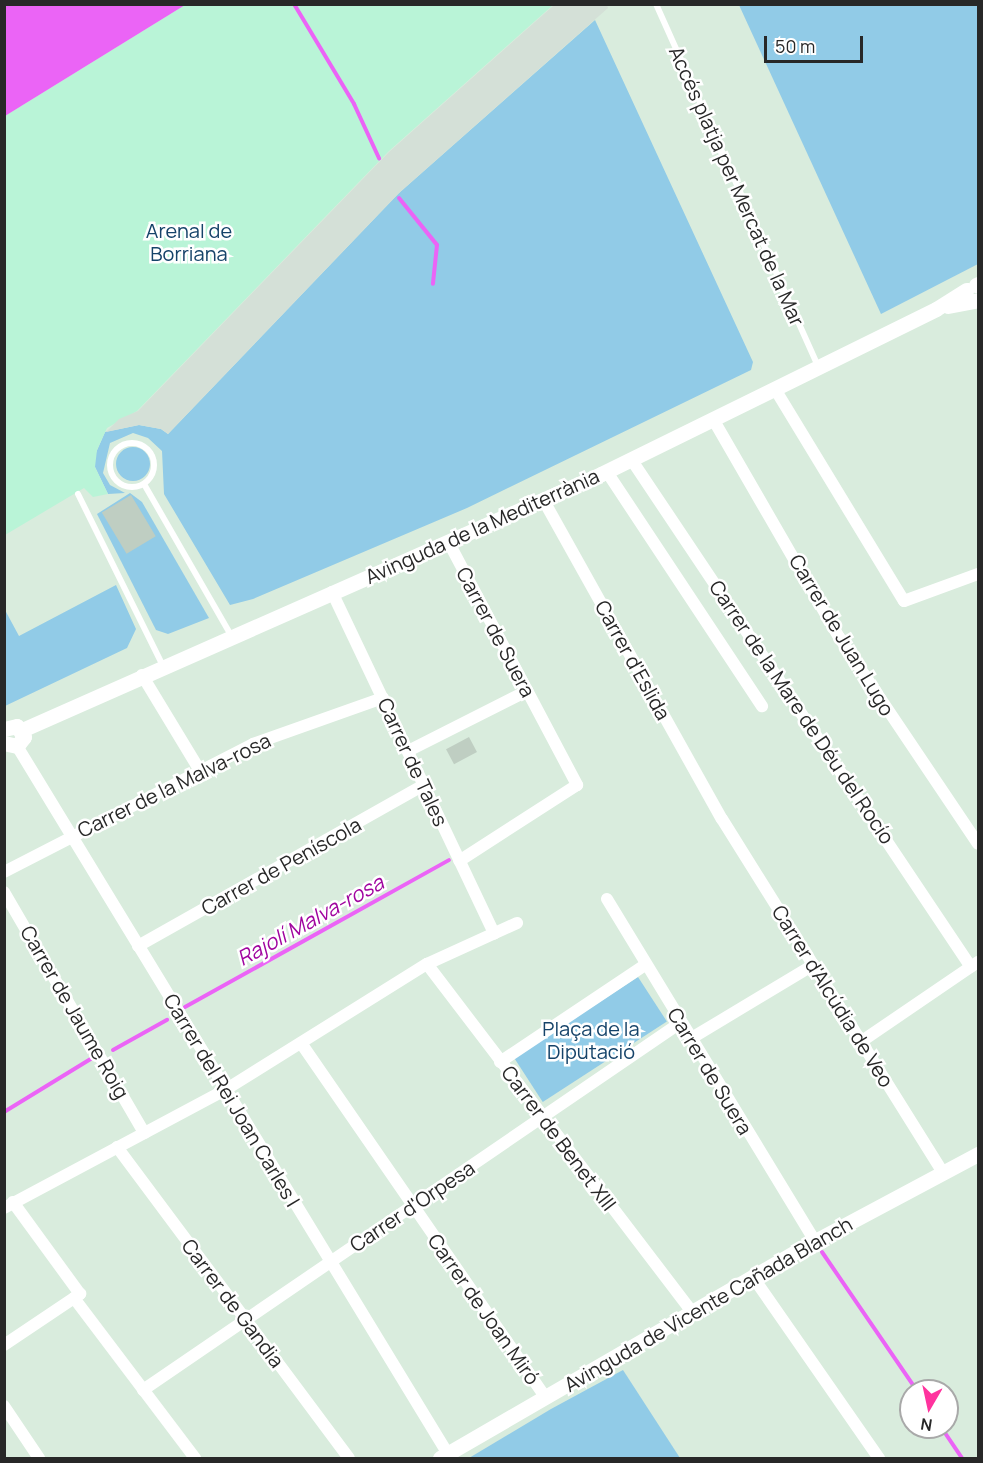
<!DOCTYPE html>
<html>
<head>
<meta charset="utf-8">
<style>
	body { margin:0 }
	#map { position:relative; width:983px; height:1463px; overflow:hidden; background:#d9ecdd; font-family:Manrope,sans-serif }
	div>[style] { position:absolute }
	.green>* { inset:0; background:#91cbe7; transform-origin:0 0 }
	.round { border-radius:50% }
	.sand>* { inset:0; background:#b9f4d7 }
	.plaza>* { inset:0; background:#d4e0d7 }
	.water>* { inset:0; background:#eb64f6 }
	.stream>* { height:4px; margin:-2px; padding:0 2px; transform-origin:2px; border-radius:2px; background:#eb64f6 }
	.building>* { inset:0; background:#bfcec2; transform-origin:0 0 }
	.service>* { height:6px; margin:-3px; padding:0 3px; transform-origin:3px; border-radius:3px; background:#fff }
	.service>.ring { margin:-3px; padding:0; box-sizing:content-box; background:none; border:6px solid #fff; border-radius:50% }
	.minor>* { height:12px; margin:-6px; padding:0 6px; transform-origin:6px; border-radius:6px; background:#fff }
	.tertiary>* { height:15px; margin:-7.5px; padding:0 7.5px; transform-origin:7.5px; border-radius:7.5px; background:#fff }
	span { translate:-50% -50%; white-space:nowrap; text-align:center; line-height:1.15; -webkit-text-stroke:5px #fff; paint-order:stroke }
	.street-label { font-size:20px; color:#282828 }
	.park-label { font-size:20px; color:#154369 }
	.water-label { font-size:21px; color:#a0059f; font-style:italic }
	.frame { position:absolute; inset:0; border:6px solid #282828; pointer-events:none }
	.north { position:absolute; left:899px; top:1379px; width:60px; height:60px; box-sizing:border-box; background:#fff; border:2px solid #a9a9a9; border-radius:50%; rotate:189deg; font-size:16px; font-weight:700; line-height:24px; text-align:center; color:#282828 }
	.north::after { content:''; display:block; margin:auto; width:21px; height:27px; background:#ff339e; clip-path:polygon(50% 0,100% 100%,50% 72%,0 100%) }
	.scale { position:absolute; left:764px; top:36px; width:99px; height:27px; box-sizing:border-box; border:3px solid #282828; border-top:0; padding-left:8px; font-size:18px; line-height:21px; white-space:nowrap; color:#282828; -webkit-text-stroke:4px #fff; paint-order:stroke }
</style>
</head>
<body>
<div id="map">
	<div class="green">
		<div style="clip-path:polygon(739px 5px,978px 5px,978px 264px,881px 314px)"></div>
		<div style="clip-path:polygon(595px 20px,753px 362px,751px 370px,467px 508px,253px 599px,230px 605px,164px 494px,162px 451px,148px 438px,133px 433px,110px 443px,103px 473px,110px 485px,125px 493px,108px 494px,95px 467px,95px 455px,105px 432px,139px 425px,161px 429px,168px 434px,399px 193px)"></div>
		<div class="round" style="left:116px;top:447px;width:34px;height:34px"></div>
		<div style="clip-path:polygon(130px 493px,142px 502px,209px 618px,168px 634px,156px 630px,97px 514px)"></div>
		<div style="clip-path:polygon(116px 585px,136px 629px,127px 648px,5px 706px,5px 610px,19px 636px)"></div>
		<div style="left:638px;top:977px;width:53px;height:148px;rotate:57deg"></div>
		<div style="clip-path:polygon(623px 1370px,680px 1458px,469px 1458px,551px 1409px)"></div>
	</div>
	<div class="sand">
		<div style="clip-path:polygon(185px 5px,553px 5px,389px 151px,137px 411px,107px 428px,97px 450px,95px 467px,108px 494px,93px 497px,84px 488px,5px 535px,5px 116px)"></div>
	</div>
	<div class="plaza">
		<div style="clip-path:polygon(554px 5px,607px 5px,608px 8px,399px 193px,168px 434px,161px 429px,139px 425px,106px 432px,119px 419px,138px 411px,389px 152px)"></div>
	</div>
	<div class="water">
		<div style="clip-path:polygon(5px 4px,185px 4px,185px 5px,5px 116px)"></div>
	</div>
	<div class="stream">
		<div style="left:294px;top:4px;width:117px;rotate:59deg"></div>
		<div style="left:354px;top:104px;width:60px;rotate:65.2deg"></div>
		<div style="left:399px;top:198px;width:60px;rotate:51deg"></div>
		<div style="left:437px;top:245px;width:39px;rotate:96deg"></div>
		<div style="left:185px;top:1007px;width:302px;rotate:-29.1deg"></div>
		<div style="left:113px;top:1050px;width:62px;rotate:-29.1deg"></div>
		<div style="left:4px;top:1112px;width:103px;rotate:-31.5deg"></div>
		<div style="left:822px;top:1252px;width:168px;rotate:55.6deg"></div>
		<div style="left:941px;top:1427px;width:37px;rotate:56deg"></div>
	</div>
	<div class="building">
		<div style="left:131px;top:495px;width:48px;height:34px;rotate:59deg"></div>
		<div style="left:469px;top:737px;width:17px;height:26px;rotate:62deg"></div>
	</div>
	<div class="service">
		<div style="left:656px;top:4px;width:398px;rotate:65.9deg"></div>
		<div class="ring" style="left:110px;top:443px;width:38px;height:38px"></div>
		<div style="left:144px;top:484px;width:174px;rotate:60.1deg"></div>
		<div style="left:78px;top:494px;width:192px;rotate:63.7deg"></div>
	</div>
	<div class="minor">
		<div style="left:775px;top:389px;width:248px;rotate:58.7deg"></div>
		<div style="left:904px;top:601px;width:79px;rotate:-20deg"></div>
		<div style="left:713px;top:419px;width:252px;rotate:60deg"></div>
		<div style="left:839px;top:637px;width:249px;rotate:56.1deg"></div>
		<div style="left:631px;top:459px;width:611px;rotate:56.21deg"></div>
		<div style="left:607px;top:472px;width:281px;rotate:56.5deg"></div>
		<div style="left:544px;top:501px;width:364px;rotate:60.8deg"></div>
		<div style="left:722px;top:819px;width:417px;rotate:58deg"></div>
		<div style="left:449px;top:543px;width:274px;rotate:62.1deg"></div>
		<div style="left:577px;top:785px;width:140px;rotate:147.2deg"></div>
		<div style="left:332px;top:592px;width:378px;rotate:64.6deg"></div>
		<div style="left:142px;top:675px;width:110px;rotate:58.8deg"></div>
		<div style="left:17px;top:746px;width:829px;rotate:58.67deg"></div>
		<div style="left:408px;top:751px;width:133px;rotate:-26.8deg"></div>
		<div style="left:4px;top:872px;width:280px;rotate:-27.2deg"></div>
		<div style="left:253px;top:744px;width:138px;rotate:-19.5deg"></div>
		<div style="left:4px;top:892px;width:279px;rotate:59.8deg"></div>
		<div style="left:607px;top:899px;width:400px;rotate:58.7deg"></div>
		<div style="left:138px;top:946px;width:328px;rotate:-29.4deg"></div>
		<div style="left:427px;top:964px;width:437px;rotate:52.7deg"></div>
		<div style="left:690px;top:1039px;width:144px;rotate:-31deg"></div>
		<div style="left:862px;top:1041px;width:140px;rotate:-34.3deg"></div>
		<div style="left:301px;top:1043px;width:430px;rotate:55.4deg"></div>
		<div style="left:500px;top:1062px;width:174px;rotate:-33.8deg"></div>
		<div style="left:117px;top:1147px;width:388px;rotate:53.3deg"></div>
		<div style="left:4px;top:1208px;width:251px;rotate:-28.1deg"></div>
		<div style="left:225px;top:1090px;width:238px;rotate:-32deg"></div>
		<div style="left:427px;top:964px;width:99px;rotate:-24.5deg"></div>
		<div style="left:753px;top:1277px;width:221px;rotate:55.2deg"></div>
		<div style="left:74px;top:1298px;width:201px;rotate:52.9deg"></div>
		<div style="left:4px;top:1345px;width:92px;rotate:-33.9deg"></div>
		<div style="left:80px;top:1294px;width:114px;rotate:-126.1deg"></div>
		<div style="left:143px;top:1390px;width:650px;rotate:-34.35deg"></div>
		<div style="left:4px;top:1406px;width:63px;rotate:56.1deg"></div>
	</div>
	<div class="tertiary">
		<div style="left:976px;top:285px;width:2px;rotate:-27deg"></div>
		<div style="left:948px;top:306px;width:31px;rotate:-11deg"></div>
		<div style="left:4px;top:729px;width:13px;rotate:-13deg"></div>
		<div style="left:17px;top:726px;width:13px;rotate:58deg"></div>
		<div style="left:24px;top:737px;width:11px;rotate:128deg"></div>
		<div style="left:17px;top:746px;width:13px;rotate:-167deg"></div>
		<div style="left:22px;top:730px;width:633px;rotate:-23.85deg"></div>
		<div style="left:601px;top:474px;width:373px;rotate:-26.2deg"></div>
		<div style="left:936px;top:309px;width:36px;rotate:-32deg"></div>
		<div style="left:440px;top:1458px;width:433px;rotate:-30.1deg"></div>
		<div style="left:815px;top:1241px;width:185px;rotate:-28.1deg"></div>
	</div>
	<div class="street-label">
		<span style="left:737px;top:186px;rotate:66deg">Accés platja per Mercat de la Mar</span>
		<span style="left:482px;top:526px;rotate:-24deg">Avinguda de la Mediterrània</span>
		<span style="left:496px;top:632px;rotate:62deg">Carrer de Suera</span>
		<span style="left:842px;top:635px;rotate:59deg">Carrer de Juan Lugo</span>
		<span style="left:633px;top:660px;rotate:61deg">Carrer d'Eslida</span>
		<span style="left:802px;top:712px;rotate:56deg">Carrer de la Mare de Déu del Rocío</span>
		<span style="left:413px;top:762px;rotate:65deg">Carrer de Tales</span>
		<span style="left:174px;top:785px;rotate:-26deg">Carrer de la Malva-rosa</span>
		<span style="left:281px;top:866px;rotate:-29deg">Carrer de Peníscola</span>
		<span style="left:833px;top:996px;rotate:58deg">Carrer d'Alcúdia de Veo</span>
		<span style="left:75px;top:1012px;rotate:60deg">Carrer de Jaume Roig</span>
		<span style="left:710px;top:1071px;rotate:59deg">Carrer de Suera</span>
		<span style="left:232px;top:1100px;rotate:59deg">Carrer del Rei Joan Carles I</span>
		<span style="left:559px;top:1138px;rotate:53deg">Carrer de Benet XIII</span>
		<span style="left:412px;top:1206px;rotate:-34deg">Carrer d'Orpesa</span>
		<span style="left:233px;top:1303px;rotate:53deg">Carrer de Gandia</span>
		<span style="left:708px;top:1304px;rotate:-30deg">Avinguda de Vicente Cañada Blanch</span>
		<span style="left:484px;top:1309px;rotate:55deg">Carrer de Joan Miró</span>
	</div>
	<div class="park-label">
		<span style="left:189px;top:242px">Arenal de<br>Borriana</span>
		<span style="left:591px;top:1040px">Plaça de la<br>Diputació</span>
	</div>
	<div class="water-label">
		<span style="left:310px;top:920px;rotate:-29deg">Rajolí Malva-rosa</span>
	</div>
	<div class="frame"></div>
	<div class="north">N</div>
	<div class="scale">50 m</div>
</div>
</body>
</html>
